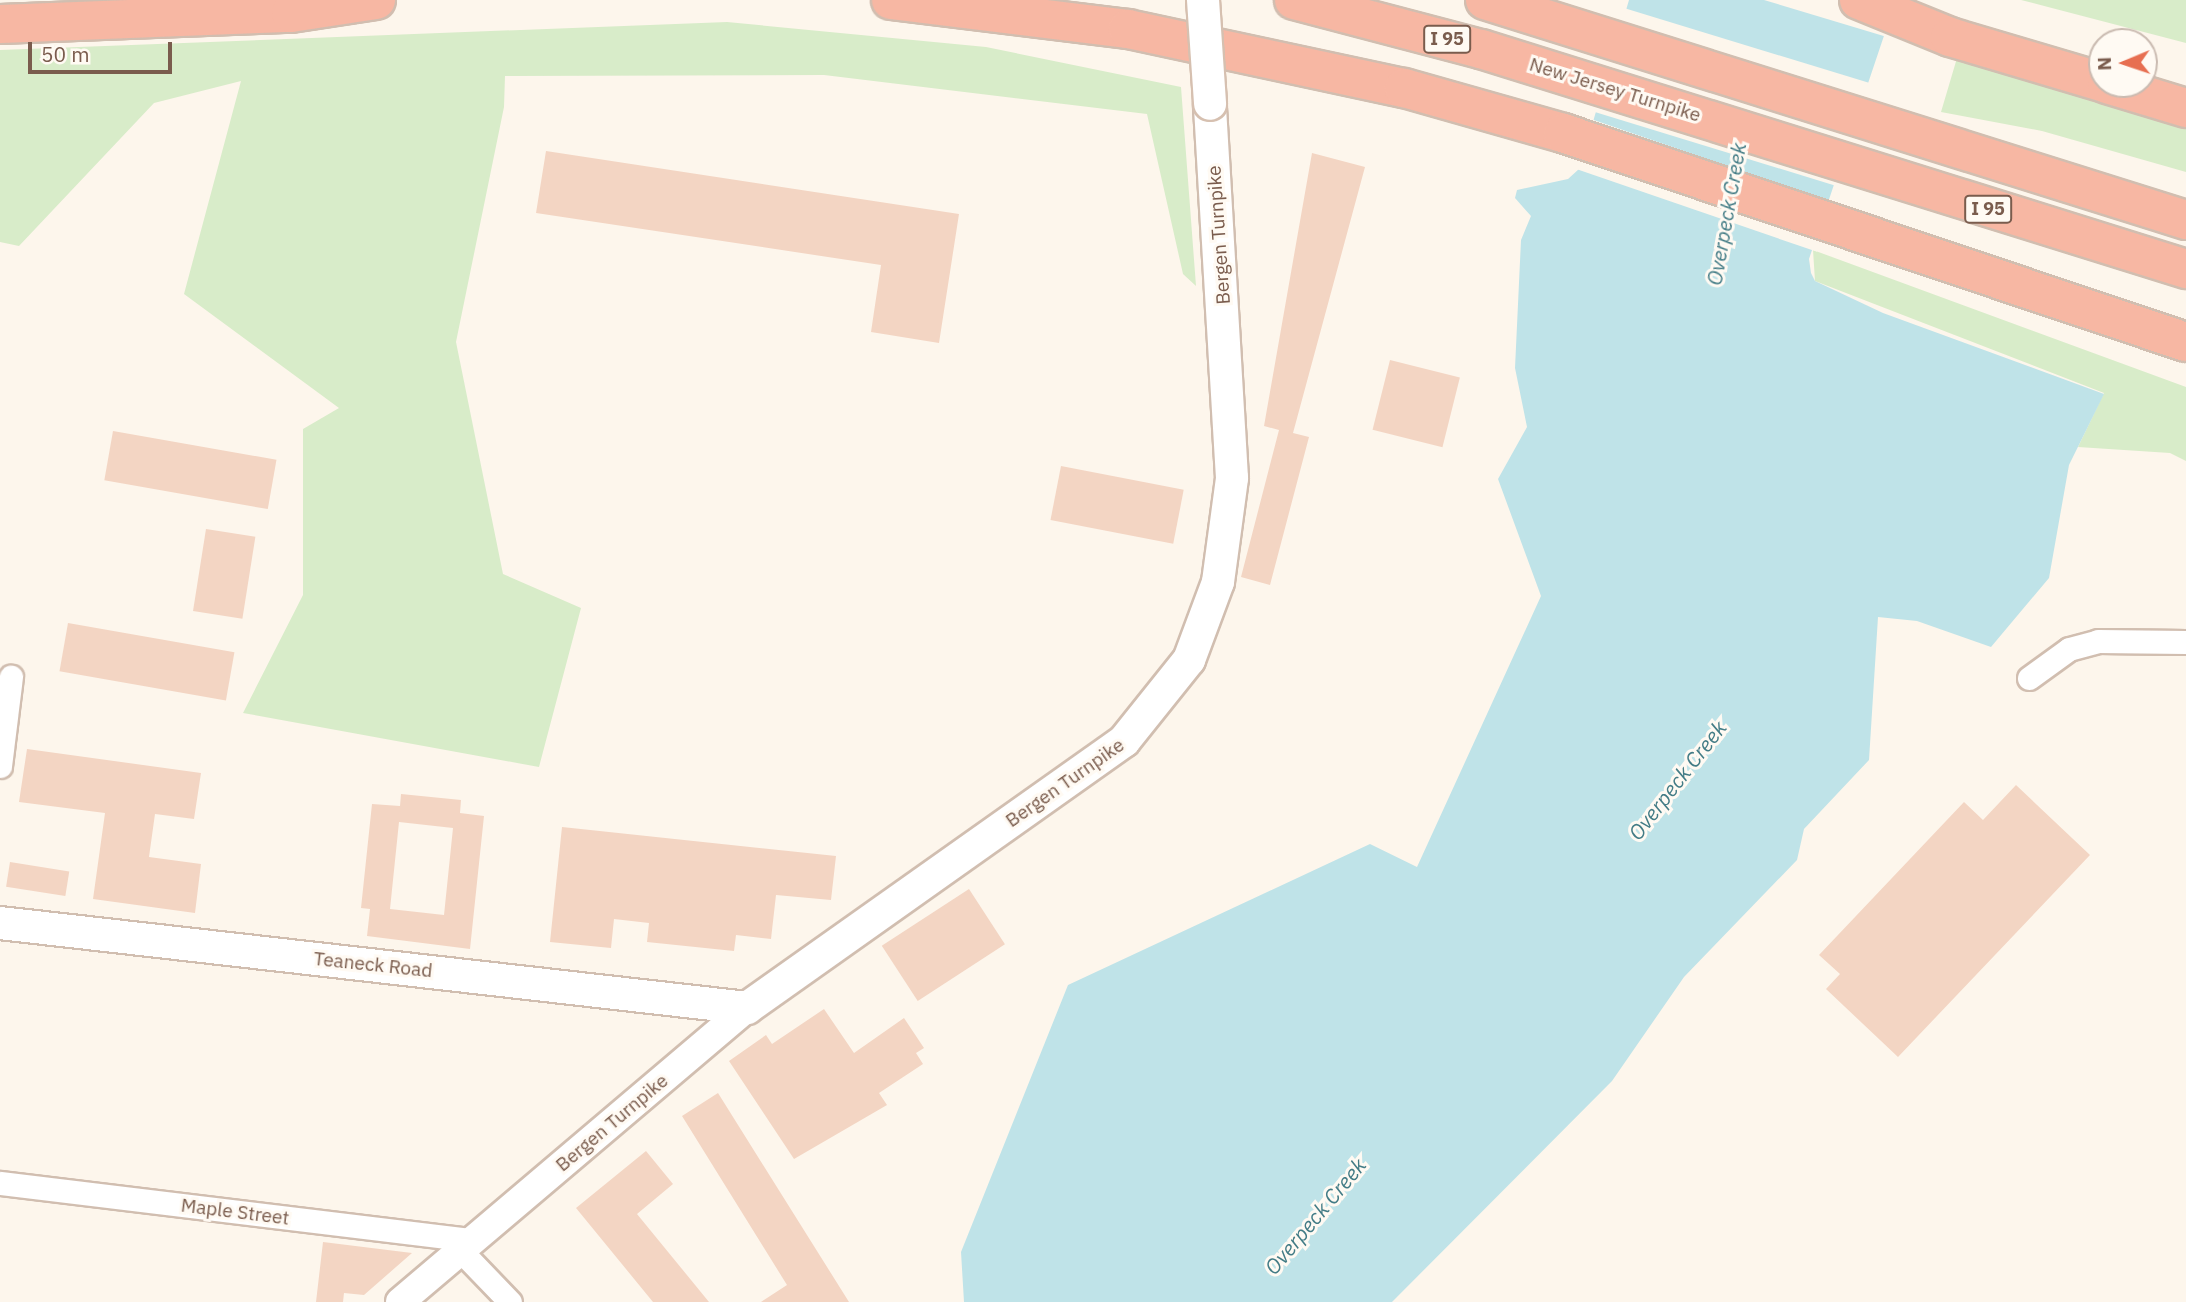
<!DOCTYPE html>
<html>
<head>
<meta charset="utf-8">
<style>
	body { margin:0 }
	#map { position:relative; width:2186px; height:1302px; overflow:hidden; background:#fdf6ec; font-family:"IBM Plex Sans",sans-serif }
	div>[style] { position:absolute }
	.green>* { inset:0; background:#d8ecc9 }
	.water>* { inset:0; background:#bfe3e8 }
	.pier>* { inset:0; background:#fdf6ec; transform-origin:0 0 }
	.building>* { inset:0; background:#f3d5c3; transform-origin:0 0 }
	.roads { filter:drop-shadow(2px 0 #d1beb0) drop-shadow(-2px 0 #d1beb0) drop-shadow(0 2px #d1beb0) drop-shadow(0 -2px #d1beb0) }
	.minor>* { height:23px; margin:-11.5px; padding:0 11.5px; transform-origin:11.5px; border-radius:11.5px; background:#fff }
	.tertiary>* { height:28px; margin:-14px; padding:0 14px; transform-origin:14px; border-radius:14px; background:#fff }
	.secondary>* { height:32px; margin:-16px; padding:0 16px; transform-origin:16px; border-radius:16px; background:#fff }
	.motorway>* { height:38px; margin:-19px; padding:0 19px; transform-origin:19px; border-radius:19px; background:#f7b7a3 }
	.bridges { filter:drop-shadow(2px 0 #d6c0b0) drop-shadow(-2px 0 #d6c0b0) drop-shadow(0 2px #d6c0b0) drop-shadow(0 -2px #d6c0b0) }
	.secondary-bridge>* { height:32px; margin:-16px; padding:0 16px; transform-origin:16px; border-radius:16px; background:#fff }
	span { translate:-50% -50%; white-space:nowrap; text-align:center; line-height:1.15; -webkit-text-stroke:6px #fffaf3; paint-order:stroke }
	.shield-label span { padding:2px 5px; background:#fffaf3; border:2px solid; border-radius:5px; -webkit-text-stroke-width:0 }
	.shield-label { font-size:18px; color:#7a5c4d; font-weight:700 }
	.street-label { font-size:19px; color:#7a5c4d }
	.water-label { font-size:21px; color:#437c86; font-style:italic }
	.north { position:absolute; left:2088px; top:28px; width:70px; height:70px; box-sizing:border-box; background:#fffaf3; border:2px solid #cabbb1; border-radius:50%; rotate:268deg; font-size:19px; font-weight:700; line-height:28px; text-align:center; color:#7a5c4d }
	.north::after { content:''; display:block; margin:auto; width:24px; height:32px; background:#e76f51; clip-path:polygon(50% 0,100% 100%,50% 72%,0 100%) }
	.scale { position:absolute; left:28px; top:42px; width:144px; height:32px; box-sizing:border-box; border:4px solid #7a5c4d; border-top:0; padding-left:9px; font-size:21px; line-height:24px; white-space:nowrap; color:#7a5c4d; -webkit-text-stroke:5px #fffaf3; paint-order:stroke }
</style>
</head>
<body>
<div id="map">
	<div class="green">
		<div style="clip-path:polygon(2021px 0,2186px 0,2186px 43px,2048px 7px)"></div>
		<div style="clip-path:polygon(727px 22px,986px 47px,1181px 87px,1196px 286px,1183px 274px,1147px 114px,824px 75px,505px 76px,504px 107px,456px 342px,503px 574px,581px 608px,539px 767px,243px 713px,303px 595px,303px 429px,339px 408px,184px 294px,241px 81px,154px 103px,19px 246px,0 242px,0 50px)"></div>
		<div style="clip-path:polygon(1957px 58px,2186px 128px,2186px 172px,2042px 131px,1941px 112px)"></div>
		<div style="clip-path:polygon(1813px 250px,2186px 387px,2186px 461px,2170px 453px,2078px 447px,2104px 393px,1815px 281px)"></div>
	</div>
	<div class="water">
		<div style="clip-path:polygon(1629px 0,1896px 0,1809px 259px,1811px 273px,1815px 281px,1883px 313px,2104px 394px,2069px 465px,2049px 578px,1991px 647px,1917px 621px,1878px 617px,1869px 760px,1804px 829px,1797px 860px,1684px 977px,1612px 1081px,1392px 1302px,964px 1302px,961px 1252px,1068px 985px,1370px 844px,1417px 867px,1541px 596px,1498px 479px,1527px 427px,1515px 368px,1521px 240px,1531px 216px,1515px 198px,1517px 190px,1568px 179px,1579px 169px)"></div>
	</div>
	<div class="pier">
		<div style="clip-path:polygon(1764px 0,1899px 0,1887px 37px)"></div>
		<div style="left:1624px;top:8px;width:256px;height:108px;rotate:17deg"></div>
		<div style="left:1591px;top:119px;width:257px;height:52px;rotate:19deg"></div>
	</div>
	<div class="building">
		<div style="clip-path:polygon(546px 151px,959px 214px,939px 343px,871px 332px,881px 265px,536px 213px)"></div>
		<div style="clip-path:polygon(1312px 153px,1365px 167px,1293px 433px,1309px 437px,1270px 585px,1241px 577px,1279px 430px,1264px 426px)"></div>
		<div style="left:1390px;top:360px;width:72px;height:72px;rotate:14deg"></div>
		<div style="left:113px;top:431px;width:166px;height:50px;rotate:10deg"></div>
		<div style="left:1061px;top:466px;width:125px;height:55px;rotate:11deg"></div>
		<div style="left:206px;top:529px;width:50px;height:83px;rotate:9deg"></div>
		<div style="left:68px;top:623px;width:169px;height:49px;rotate:10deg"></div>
		<div style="clip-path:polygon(27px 749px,201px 773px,194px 819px,155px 814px,149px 857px,201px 864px,195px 913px,93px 899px,105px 813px,19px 802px)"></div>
		<div style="clip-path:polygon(2016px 785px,2090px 855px,1898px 1057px,1826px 989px,1840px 974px,1819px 955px,1964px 802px,1983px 820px)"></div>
		<div style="clip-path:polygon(evenodd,401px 794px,461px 800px,460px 813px,484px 816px,470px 949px,367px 936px,370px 909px,361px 908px,372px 804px,400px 806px,401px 794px,399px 822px,453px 828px,444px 915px,390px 909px,399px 822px)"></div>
		<div style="clip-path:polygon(562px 827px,836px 856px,831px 900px,776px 895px,771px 939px,736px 935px,734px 951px,647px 942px,649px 923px,614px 919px,611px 948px,550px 942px)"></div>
		<div style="left:10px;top:862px;width:60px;height:25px;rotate:9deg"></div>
		<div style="left:969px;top:889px;width:66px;height:104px;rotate:57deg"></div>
		<div style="clip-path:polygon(824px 1009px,854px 1053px,904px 1018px,924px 1048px,916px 1053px,923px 1064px,879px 1093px,887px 1105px,794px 1159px,729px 1061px,766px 1035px,772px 1044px)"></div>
		<div style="clip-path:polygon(718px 1093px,849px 1302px,761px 1302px,787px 1285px,682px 1116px)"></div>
		<div style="clip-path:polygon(646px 1151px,673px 1184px,637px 1214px,709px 1302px,653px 1302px,576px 1208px)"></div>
		<div style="clip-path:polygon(323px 1242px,412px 1253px,364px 1295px,344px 1293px,343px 1302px,316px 1302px)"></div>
	</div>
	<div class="roads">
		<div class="minor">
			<div style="left:2029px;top:678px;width:49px;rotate:-35.9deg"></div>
			<div style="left:2069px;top:649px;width:30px;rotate:-15deg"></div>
			<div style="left:2098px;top:641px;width:88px;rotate:0.7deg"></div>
			<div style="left:0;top:766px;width:90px;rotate:-83deg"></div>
			<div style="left:0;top:1183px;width:474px;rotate:6.9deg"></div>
			<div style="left:460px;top:1250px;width:72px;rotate:46.1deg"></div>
		</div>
		<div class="tertiary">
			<div style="left:400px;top:1302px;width:455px;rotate:-40.3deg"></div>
		</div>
		<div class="secondary">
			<div style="left:0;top:923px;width:752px;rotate:6.49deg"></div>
			<div style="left:747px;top:1008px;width:462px;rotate:-35.3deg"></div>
			<div style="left:1124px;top:741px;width:104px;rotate:-51.3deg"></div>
			<div style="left:1189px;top:660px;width:83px;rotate:-69.6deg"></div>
			<div style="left:1218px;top:582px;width:105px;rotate:-82.3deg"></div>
			<div style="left:1232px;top:478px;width:375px;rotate:-93.4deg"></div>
		</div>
		<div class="motorway">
			<div style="left:891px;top:0;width:239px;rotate:7deg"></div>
			<div style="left:1128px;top:29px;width:282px;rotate:12.1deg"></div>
			<div style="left:1404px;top:88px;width:165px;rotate:15.8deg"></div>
			<div style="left:1563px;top:133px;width:657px;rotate:18.55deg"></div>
			<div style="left:1294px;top:0;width:193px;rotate:14.7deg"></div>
			<div style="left:1481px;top:49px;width:739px;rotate:17.33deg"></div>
			<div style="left:1485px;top:0;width:735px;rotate:17.42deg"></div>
			<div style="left:1859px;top:0;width:98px;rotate:22.1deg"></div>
			<div style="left:1950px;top:37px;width:159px;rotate:16.5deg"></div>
			<div style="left:0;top:24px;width:291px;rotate:-2.2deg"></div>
			<div style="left:291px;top:13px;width:86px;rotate:-8.7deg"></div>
			<div style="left:2107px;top:84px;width:83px;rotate:16.9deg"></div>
		</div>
	</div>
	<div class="bridges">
		<div class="secondary-bridge">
			<div style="left:1203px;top:0;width:104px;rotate:86.1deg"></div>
		</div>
	</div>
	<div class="shield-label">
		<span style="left:1447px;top:39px">I 95</span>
		<span style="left:1988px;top:209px">I 95</span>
	</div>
	<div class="street-label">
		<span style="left:1615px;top:90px;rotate:17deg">New Jersey Turnpike</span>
		<span style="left:1219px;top:235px;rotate:-94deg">Bergen Turnpike</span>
		<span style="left:1065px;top:783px;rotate:-35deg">Bergen Turnpike</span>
		<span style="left:373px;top:965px;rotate:6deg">Teaneck Road</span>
		<span style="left:612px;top:1123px;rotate:-40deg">Bergen Turnpike</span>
		<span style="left:235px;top:1212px;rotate:7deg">Maple Street</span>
	</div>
	<div class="water-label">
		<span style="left:1726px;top:214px;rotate:-80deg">Overpeck Creek</span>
		<span style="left:1677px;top:780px;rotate:-52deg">Overpeck Creek</span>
		<span style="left:1315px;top:1216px;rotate:-50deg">Overpeck Creek</span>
	</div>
	<div class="north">N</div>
	<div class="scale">50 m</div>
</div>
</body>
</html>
